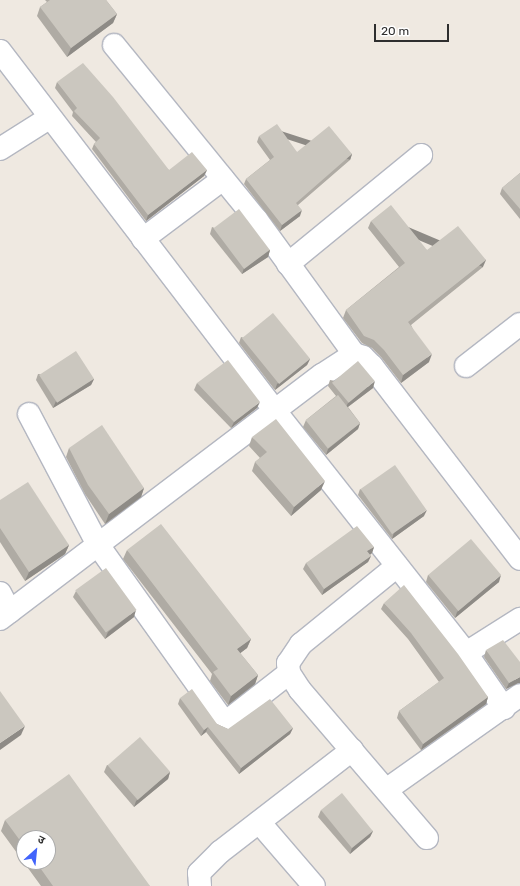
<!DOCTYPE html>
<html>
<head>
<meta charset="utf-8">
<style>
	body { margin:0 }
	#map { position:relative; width:520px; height:886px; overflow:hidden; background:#efe9e1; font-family:Rubik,"Noto Sans Devanagari",sans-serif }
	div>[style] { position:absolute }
	.roads { filter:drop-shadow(1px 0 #b4b7c1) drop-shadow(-1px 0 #b4b7c1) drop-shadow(0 1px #b4b7c1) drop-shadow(0 -1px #b4b7c1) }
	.minor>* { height:22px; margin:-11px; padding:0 11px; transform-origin:11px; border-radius:11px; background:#fff }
	.wall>* { inset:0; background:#afaba4 }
	.shaded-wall>* { inset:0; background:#8e8b86; transform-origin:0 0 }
	.building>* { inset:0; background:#cbc7bf; transform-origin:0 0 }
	span { translate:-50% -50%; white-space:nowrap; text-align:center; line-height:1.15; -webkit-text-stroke:3px #fff; paint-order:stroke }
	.north { position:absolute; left:16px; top:830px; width:40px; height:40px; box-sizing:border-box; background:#fff; border:1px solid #ababab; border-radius:50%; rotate:27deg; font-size:11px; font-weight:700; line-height:16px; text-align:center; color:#2e2e2e }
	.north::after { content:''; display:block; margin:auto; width:14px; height:18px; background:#4264fb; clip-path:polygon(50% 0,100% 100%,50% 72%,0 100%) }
	.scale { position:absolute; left:374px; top:24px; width:75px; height:18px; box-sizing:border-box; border:2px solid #2e2e2e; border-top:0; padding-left:5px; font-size:12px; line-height:14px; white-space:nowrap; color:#2e2e2e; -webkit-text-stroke:3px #fff; paint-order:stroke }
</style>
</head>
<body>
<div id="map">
	<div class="roads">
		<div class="minor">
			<div style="left:114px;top:45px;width:225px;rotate:50.8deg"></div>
			<div style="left:256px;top:219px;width:167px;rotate:54deg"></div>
			<div style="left:0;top:51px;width:453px;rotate:52.6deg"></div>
			<div style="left:275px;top:411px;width:308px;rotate:51.7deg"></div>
			<div style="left:466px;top:653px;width:67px;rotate:55.4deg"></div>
			<div style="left:0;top:149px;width:58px;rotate:-32.3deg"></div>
			<div style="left:143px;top:239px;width:100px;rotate:-36.9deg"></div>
			<div style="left:288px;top:264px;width:172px;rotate:-39.3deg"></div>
			<div style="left:466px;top:366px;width:68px;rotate:-37.9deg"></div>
			<div style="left:29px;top:414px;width:148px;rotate:62.2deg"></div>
			<div style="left:98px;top:545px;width:219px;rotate:54.5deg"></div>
			<div style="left:225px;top:723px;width:81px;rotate:-38deg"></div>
			<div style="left:397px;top:566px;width:124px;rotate:140.9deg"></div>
			<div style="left:301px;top:644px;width:23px;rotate:124deg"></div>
			<div style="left:288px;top:663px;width:10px;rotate:84deg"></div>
			<div style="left:289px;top:673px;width:20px;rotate:57deg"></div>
			<div style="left:300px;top:690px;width:195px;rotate:49.4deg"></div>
			<div style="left:0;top:593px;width:21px;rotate:62deg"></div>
			<div style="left:0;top:619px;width:404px;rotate:-37.2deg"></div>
			<div style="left:322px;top:375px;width:38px;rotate:-33deg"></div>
			<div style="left:354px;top:354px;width:9px;rotate:18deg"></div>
			<div style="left:363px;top:357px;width:13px;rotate:45deg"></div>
			<div style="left:372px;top:366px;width:243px;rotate:52.5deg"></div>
			<div style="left:466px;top:653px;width:64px;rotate:-32.2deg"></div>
			<div style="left:386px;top:790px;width:164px;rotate:-35.3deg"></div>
			<div style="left:259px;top:822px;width:84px;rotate:49.3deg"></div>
			<div style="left:200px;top:886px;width:13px;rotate:-94deg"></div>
			<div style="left:199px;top:873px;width:30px;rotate:-45deg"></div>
			<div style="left:220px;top:852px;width:167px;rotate:-37.7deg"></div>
		</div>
	</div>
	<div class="wall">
		<div style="clip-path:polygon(45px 0,106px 0,117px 14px,113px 23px,67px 57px,37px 16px,40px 7px,47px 2px)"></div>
		<div style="clip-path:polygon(57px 82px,169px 170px,207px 170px,204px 176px,146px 221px,92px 149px,94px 144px,96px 142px,72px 116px,73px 112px,55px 88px)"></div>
		<div style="clip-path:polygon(259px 136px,297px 152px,352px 154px,350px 160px,298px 205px,300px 216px,280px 231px,244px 184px,246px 179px,270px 160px,257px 142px)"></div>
		<div style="clip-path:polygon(520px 173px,520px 219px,500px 194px,502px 188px)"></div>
		<div style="clip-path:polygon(371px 221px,427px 250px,483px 267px,411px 325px,429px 362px,401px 383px,381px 357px,372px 348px,362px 343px,343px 318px,346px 310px,399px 267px,368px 228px)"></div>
		<div style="clip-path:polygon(212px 227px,270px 250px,268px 257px,242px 274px,210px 234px)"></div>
		<div style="clip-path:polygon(241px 337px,310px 359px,307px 365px,275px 390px,239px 343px)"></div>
		<div style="clip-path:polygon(38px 374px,94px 379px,91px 385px,53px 408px,36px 380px)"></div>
		<div style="clip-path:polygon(330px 380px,373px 388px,348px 407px,360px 423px,358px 429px,326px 455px,303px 427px,306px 420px,336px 396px,328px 386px)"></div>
		<div style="clip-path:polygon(197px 383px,257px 408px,231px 428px,194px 390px)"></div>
		<div style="clip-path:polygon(252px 437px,321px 490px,291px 516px,252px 471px,255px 462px,260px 458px,249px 446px)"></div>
		<div style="clip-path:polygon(69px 448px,144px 488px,141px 497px,105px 524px,85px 494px,66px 457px)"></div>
		<div style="clip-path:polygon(360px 489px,424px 516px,392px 539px,358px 495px)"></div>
		<div style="clip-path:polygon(0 500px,69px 545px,65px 554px,25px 581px,0 542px)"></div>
		<div style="clip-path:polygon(374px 547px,372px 553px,370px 555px,371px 556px,368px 562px,322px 595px,303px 569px,306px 563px)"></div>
		<div style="clip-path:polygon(127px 550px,251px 639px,247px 648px,240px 653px,258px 675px,255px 684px,228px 705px,210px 681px,212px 674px,123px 559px)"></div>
		<div style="clip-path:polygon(428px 575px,499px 582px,455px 618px,426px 582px)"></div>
		<div style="clip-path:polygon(76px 591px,134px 617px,105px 639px,73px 597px)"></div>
		<div style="clip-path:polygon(384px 603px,488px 697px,486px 704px,421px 750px,397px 718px,399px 711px,439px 682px,408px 639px,381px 609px)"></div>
		<div style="clip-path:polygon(486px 650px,518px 683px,506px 689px,484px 657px)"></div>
		<div style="clip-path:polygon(180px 698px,217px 724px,228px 729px,293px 728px,290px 734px,239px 774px,206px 732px,201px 736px,178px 704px)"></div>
		<div style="clip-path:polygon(107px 765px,170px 772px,168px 779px,134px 807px,104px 772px)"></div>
		<div style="clip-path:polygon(321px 810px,373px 831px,370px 837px,350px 854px,318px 817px)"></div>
		<div style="clip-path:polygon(evenodd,5px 820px,150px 886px,41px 886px,1px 831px,5px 820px,24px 838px,48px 862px,24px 862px,24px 838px)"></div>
	</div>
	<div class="shaded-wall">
		<div style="clip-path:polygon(117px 14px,113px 23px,67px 57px,71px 48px)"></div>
		<div style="left:352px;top:154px;width:6px;height:74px;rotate:108deg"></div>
		<div style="clip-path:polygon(207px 170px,204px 176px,146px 221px,148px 215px)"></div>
		<div style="clip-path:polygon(302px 210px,300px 216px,280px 231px,282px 225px)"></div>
		<div style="clip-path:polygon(270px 250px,268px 257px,242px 274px,244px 268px)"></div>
		<div style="left:486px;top:260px;width:8px;height:100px;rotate:113deg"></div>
		<div style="clip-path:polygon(432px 354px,429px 362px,401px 383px,403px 375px)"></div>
		<div style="clip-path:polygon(310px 359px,307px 365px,275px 390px,277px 384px)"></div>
		<div style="clip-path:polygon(94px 379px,91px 385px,53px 408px,56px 401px)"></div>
		<div style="clip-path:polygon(375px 381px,373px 388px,345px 409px,348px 403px)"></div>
		<div style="clip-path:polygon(260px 402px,257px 408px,231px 428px,234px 422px)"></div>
		<div style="clip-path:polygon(360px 423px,358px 429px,326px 455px,328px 449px)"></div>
		<div style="clip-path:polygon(325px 481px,321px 490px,291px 516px,294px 507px)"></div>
		<div style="clip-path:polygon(144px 488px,141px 497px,105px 524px,109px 514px)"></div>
		<div style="clip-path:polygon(427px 510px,424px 516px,392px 539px,394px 532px)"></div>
		<div style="clip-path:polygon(69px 545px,65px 554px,25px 581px,29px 572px)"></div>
		<div style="clip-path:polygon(374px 547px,372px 553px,365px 558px,367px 551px)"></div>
		<div style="clip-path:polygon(371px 556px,368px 562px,322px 595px,324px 589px)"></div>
		<div style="clip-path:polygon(501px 575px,499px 582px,455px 618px,457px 612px)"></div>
		<div style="clip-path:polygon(136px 610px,134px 617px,105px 639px,108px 632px)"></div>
		<div style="clip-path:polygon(251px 639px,247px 648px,234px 658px,237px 649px)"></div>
		<div style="clip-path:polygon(258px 675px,255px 684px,228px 705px,231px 696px)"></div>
		<div style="clip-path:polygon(520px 677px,520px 683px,518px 683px,506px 689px,509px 683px)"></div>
		<div style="clip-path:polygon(488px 697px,486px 704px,421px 750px,423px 744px)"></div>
		<div style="clip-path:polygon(25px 726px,21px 735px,0 750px,0 743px)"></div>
		<div style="clip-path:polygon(208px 727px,206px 732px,201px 736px,204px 730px)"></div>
		<div style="clip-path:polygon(293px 728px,290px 734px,239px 774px,241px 768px)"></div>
		<div style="clip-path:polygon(170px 772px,168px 779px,134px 807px,136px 801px)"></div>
		<div style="clip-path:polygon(373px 831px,370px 837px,350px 854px,352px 848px)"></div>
	</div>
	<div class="building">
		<div style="clip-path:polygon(50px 0,106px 0,117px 14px,71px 48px,40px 7px)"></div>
		<div style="clip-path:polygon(83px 63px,113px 97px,169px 170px,192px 152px,207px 170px,148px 215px,94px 144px,100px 138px,74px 111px,77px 108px,57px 82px)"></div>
		<div style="clip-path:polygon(277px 124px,297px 152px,329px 126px,352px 154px,296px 203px,302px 210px,282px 225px,246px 179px,274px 157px,259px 136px)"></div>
		<div style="clip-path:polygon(520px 173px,520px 209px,502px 188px)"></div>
		<div style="clip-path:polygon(391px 205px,427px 250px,458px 226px,486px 260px,408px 322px,432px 354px,403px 375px,384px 350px,374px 340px,364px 336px,346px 310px,405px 263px,371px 221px)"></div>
		<div style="left:239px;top:209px;width:51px;height:32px;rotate:53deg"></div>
		<div style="left:273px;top:313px;width:59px;height:40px;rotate:51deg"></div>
		<div style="left:76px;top:351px;width:33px;height:44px;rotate:57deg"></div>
		<div style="clip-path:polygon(228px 360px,260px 402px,234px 422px,197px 383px)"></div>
		<div style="left:358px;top:361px;width:26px;height:34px;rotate:50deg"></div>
		<div style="left:338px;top:395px;width:36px;height:41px;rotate:52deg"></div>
		<div style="clip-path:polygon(276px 419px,325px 481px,294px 507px,255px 462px,267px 452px,252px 437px)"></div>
		<div style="clip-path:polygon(102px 425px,144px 488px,109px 514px,88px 485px,69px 448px)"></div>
		<div style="left:395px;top:465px;width:55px;height:42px;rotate:55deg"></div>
		<div style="clip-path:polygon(28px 482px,69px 545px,29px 572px,0 528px,0 500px)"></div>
		<div style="clip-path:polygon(161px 524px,251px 639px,237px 649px,258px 675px,231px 696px,213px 672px,218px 669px,127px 550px)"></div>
		<div style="clip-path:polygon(357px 526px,374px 547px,367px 551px,371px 556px,324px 589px,306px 563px)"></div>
		<div style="left:471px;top:539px;width:47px;height:56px;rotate:50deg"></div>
		<div style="left:106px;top:568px;width:52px;height:38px;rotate:54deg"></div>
		<div style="clip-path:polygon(404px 585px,458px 654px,488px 697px,423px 744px,399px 711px,444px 678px,411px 633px,384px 603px)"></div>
		<div style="clip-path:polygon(503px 640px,520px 662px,520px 677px,509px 683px,486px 650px)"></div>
		<div style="clip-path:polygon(192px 689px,217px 724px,228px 729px,270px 699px,293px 728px,241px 768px,208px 727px,204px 730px,180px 698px)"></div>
		<div style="clip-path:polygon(0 691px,25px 726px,0 743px)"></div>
		<div style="left:140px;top:737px;width:46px;height:43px;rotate:49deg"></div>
		<div style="clip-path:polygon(69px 774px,150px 886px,53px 886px,36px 862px,48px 862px,48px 838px,24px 838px,24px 846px,5px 820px)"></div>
		<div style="left:342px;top:793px;width:49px;height:27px;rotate:51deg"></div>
	</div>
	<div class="north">उ</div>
	<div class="scale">20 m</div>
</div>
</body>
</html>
